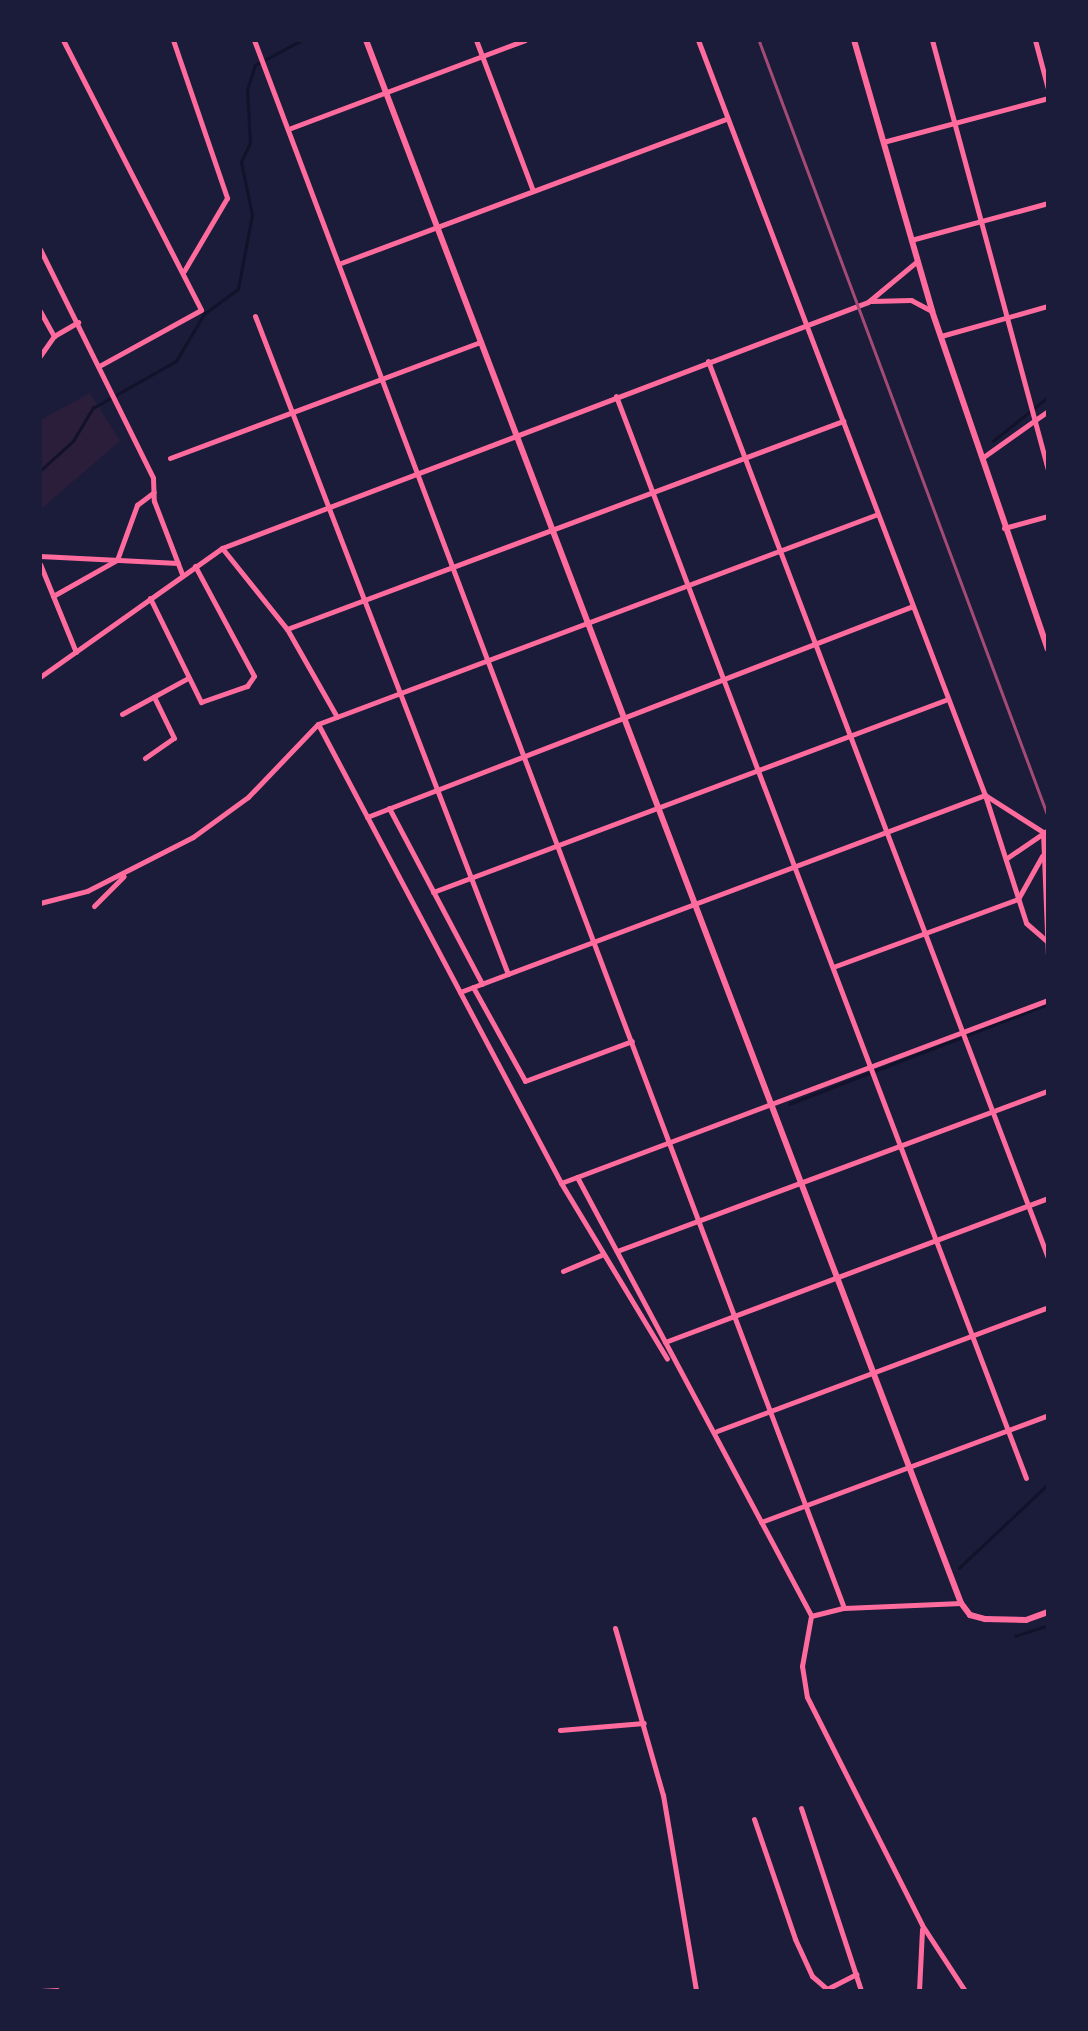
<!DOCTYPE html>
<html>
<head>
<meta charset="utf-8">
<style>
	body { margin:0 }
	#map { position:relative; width:1088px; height:2031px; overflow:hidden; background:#1b1b3a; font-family:"PT Sans",sans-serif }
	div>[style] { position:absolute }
	.green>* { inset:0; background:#2a1e3b }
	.stream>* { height:2.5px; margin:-1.25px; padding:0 1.25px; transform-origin:1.25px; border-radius:1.25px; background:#12122b }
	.minor>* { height:5px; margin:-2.5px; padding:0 2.5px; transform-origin:2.5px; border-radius:2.5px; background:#ff6b9d }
	.tertiary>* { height:6px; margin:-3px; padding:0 3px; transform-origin:3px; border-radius:3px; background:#ff6b9d }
	.secondary>* { height:6px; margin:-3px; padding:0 3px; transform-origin:3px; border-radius:3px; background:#ff6b9d }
	.rail>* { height:2.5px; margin:-1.25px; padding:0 1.25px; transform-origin:1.25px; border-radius:1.25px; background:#a44b75 }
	span { translate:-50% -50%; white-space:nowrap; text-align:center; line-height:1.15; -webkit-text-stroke:10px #1b1b3a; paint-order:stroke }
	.frame { position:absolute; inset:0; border:42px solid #1b1b3a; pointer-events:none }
</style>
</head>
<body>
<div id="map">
	<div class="green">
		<div style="clip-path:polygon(90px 393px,120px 441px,40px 510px,40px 420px)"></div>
	</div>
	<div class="stream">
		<div style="left:993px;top:441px;width:70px;rotate:-38.7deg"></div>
		<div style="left:40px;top:471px;width:45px;rotate:-42.3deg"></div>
		<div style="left:73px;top:441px;width:39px;rotate:-59deg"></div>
		<div style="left:93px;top:408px;width:95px;rotate:-29.5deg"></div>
		<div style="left:176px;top:361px;width:55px;rotate:-59.2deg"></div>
		<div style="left:204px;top:314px;width:42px;rotate:-36.3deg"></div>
		<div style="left:238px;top:289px;width:75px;rotate:-79.3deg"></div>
		<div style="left:252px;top:215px;width:54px;rotate:-101.7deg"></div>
		<div style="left:241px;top:162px;width:21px;rotate:-65deg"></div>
		<div style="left:250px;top:143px;width:53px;rotate:-93.2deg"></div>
		<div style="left:247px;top:90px;width:26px;rotate:-72deg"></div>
		<div style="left:255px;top:65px;width:53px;rotate:-28deg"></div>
		<div style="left:789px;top:1104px;width:278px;rotate:-21.1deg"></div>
		<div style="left:959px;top:1568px;width:122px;rotate:-43.3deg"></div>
		<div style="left:1015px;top:1636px;width:35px;rotate:-18deg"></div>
	</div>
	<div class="minor">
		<div style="left:63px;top:40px;width:303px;rotate:62.9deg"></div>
		<div style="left:201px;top:310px;width:116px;rotate:151.2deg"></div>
		<div style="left:173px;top:40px;width:167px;rotate:71.1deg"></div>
		<div style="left:227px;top:198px;width:85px;rotate:120.5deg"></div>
		<div style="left:254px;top:40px;width:1675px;rotate:69.38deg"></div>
		<div style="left:476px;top:40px;width:161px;rotate:69.3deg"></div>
		<div style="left:698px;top:40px;width:808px;rotate:69.19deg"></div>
		<div style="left:985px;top:795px;width:134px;rotate:72.2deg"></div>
		<div style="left:1026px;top:923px;width:28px;rotate:41deg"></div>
		<div style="left:932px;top:40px;width:444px;rotate:74.9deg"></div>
		<div style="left:1035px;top:40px;width:51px;rotate:75.1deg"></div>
		<div style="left:291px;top:128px;width:250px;rotate:-20.6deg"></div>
		<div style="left:883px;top:142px;width:171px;rotate:-14.9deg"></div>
		<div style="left:911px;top:240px;width:142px;rotate:-15.1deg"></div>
		<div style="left:40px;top:249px;width:255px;rotate:63.7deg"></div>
		<div style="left:153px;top:478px;width:23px;rotate:88deg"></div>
		<div style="left:154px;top:501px;width:78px;rotate:69deg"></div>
		<div style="left:341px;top:263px;width:412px;rotate:-20.5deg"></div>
		<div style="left:871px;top:301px;width:40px;rotate:-1.4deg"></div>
		<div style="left:911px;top:300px;width:24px;rotate:28deg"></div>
		<div style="left:40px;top:311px;width:29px;rotate:61deg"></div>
		<div style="left:255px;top:316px;width:705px;rotate:68.97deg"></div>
		<div style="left:941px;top:336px;width:111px;rotate:-15.7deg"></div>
		<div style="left:40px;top:356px;width:24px;rotate:-55deg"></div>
		<div style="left:54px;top:336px;width:28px;rotate:-30deg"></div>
		<div style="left:708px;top:361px;width:959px;rotate:69.24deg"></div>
		<div style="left:616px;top:396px;width:1157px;rotate:69.25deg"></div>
		<div style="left:170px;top:458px;width:332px;rotate:-20.5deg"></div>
		<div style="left:982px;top:458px;width:81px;rotate:-35.5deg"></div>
		<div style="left:1004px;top:528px;width:46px;rotate:-15.3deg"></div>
		<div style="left:222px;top:548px;width:104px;rotate:51.3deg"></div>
		<div style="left:287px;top:629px;width:101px;rotate:60.4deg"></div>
		<div style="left:40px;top:556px;width:138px;rotate:2.9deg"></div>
		<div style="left:40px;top:564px;width:95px;rotate:67.8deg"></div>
		<div style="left:53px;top:596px;width:73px;rotate:-29.4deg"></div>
		<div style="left:117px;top:560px;width:59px;rotate:-70deg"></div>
		<div style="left:137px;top:505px;width:21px;rotate:-37deg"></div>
		<div style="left:150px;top:598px;width:116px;rotate:63.9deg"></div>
		<div style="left:201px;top:702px;width:49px;rotate:-19.2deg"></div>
		<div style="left:247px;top:686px;width:12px;rotate:-55deg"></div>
		<div style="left:254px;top:676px;width:125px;rotate:-118.2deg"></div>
		<div style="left:287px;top:629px;width:594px;rotate:-20.51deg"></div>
		<div style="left:40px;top:677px;width:223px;rotate:-35.3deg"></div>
		<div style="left:222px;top:548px;width:691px;rotate:-20.85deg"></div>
		<div style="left:868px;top:302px;width:62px;rotate:-39.8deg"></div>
		<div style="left:122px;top:714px;width:75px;rotate:-28.6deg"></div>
		<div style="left:318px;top:724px;width:519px;rotate:62.1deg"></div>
		<div style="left:561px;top:1183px;width:205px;rotate:58.9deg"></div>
		<div style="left:145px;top:758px;width:35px;rotate:-35deg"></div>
		<div style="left:174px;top:738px;width:46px;rotate:-116deg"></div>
		<div style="left:389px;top:808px;width:199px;rotate:62.1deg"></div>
		<div style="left:367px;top:817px;width:585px;rotate:-21.13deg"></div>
		<div style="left:1007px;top:858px;width:50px;rotate:-34.3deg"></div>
		<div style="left:433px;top:892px;width:550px;rotate:-20.54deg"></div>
		<div style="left:40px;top:903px;width:49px;rotate:-14.3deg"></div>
		<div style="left:87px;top:891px;width:119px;rotate:-27deg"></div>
		<div style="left:193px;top:837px;width:68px;rotate:-36deg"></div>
		<div style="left:248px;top:797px;width:101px;rotate:-46.2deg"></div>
		<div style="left:318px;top:724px;width:598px;rotate:-20.56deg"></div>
		<div style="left:94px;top:906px;width:42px;rotate:-45deg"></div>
		<div style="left:833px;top:967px;width:197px;rotate:-20.2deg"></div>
		<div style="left:1018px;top:899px;width:49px;rotate:-60.8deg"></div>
		<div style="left:473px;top:987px;width:107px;rotate:61deg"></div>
		<div style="left:525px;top:1081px;width:114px;rotate:-20.5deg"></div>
		<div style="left:460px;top:992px;width:561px;rotate:-20.57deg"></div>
		<div style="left:985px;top:795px;width:69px;rotate:32.5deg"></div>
		<div style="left:1043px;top:832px;width:123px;rotate:87.7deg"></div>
		<div style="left:577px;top:1177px;width:497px;rotate:61.9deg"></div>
		<div style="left:811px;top:1616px;width:34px;rotate:-14deg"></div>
		<div style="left:844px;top:1608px;width:117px;rotate:-2.4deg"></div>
		<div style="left:561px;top:1183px;width:520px;rotate:-20.59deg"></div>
		<div style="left:617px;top:1251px;width:460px;rotate:-20.4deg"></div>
		<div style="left:563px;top:1271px;width:41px;rotate:-22.8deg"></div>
		<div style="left:665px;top:1342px;width:409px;rotate:-20.6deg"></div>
		<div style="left:717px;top:1431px;width:353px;rotate:-20.5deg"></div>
		<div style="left:761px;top:1522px;width:306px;rotate:-20.4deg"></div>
		<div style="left:811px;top:1616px;width:51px;rotate:100.2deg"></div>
		<div style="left:802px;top:1666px;width:31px;rotate:81deg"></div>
		<div style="left:807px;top:1697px;width:255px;rotate:63.2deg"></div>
		<div style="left:922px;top:1925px;width:79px;rotate:56.9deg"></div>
		<div style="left:615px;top:1628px;width:174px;rotate:74deg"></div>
		<div style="left:663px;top:1795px;width:199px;rotate:80.4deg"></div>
		<div style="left:560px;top:1730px;width:84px;rotate:-4.8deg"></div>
		<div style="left:801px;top:1808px;width:193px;rotate:71.8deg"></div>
		<div style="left:754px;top:1819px;width:127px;rotate:71.1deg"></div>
		<div style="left:795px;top:1939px;width:41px;rotate:65.3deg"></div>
		<div style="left:812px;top:1976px;width:20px;rotate:41deg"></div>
		<div style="left:827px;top:1989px;width:33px;rotate:-27deg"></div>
		<div style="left:40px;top:1991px;width:17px;rotate:-3deg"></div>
		<div style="left:919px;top:1991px;width:62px;rotate:-87.2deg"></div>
	</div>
	<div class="tertiary">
		<div style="left:366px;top:40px;width:1672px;rotate:69.16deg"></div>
		<div style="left:961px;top:1603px;width:15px;rotate:53deg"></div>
		<div style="left:970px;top:1615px;width:16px;rotate:15deg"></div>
		<div style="left:985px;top:1619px;width:41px;rotate:1.4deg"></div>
		<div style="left:1026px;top:1620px;width:23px;rotate:-20deg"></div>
	</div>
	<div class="secondary">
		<div style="left:854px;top:40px;width:282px;rotate:73.9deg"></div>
		<div style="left:932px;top:311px;width:357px;rotate:71.1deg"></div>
	</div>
	<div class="rail">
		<div style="left:759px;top:40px;width:828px;rotate:69.57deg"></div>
	</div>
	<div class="frame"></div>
</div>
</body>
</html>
